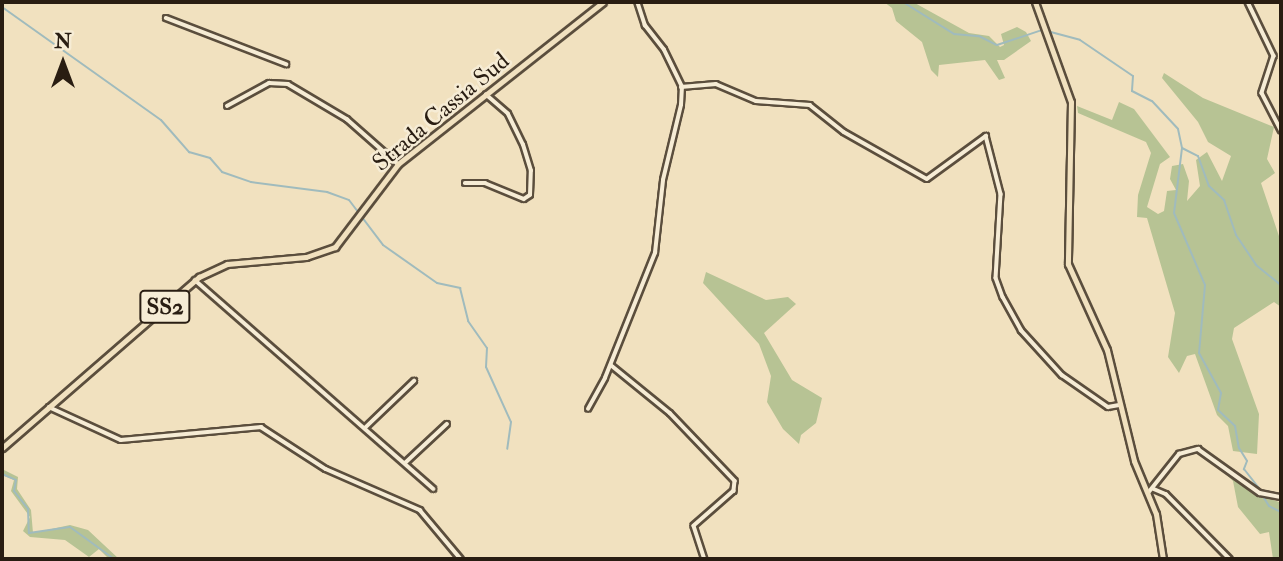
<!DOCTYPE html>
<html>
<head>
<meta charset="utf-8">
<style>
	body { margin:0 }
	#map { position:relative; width:1283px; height:561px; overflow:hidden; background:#f1e1bf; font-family:"IM FELL Double Pica",serif }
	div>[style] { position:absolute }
	.green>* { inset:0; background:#b7c394 }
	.stream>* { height:2px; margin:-1px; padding:0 1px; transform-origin:1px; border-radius:1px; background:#a0bbbd }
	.roads { filter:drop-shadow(2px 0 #5b4e3d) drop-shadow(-2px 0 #5b4e3d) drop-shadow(0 2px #5b4e3d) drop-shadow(0 -2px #5b4e3d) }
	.minor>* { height:3.5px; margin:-1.75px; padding:0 1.75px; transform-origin:1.75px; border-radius:1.75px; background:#f6ecd5 }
	.major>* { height:5px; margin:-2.5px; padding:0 2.5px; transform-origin:2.5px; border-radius:2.5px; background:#f1e1bf }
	span { translate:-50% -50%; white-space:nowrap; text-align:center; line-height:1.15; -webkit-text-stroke:5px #f6ecd5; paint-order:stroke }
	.shield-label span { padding:2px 5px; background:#f6ecd5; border:2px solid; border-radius:5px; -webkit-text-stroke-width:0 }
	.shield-label { font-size:23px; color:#291d12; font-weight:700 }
	.street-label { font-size:24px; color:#291d12 }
	.frame { position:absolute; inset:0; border:4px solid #291d12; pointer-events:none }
	.north { position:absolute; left:28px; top:28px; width:70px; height:70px; -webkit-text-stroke:5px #f6ecd5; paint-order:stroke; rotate:0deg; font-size:19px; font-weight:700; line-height:28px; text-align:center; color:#291d12 }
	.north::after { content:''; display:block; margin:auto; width:24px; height:32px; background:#291d12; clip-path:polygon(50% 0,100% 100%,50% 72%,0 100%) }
</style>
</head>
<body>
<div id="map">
	<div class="green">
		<div style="clip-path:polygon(884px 2px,913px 2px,969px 33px,989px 36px,1000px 47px,1004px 45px,1001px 34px,1017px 27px,1026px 32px,1031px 41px,1004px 60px,997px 60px,1005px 78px,999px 80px,985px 60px,939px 65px,938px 77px,931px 70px,922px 42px,896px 21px,892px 8px)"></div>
		<div style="clip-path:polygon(1164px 73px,1203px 98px,1274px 127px,1267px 159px,1275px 173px,1261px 183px,1281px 242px,1281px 307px,1274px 302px,1234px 328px,1232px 339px,1259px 414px,1257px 454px,1233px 451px,1228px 426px,1217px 415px,1195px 354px,1187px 356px,1179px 373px,1168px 357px,1175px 313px,1147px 218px,1137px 217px,1138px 195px,1151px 153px,1146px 142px,1078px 113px,1077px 106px,1112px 120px,1119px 102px,1134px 109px,1170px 157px,1160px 164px,1147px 207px,1158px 214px,1164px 211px,1167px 191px,1176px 190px,1170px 179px,1172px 166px,1183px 164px,1189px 181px,1187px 201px,1200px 186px,1196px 160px,1207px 152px,1222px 181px,1231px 156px,1208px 142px,1198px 122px,1162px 78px)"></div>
		<div style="clip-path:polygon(706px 272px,766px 300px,788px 297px,796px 304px,764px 333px,792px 380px,822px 398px,816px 423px,801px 435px,799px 444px,783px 429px,767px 402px,771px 376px,759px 344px,703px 283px)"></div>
		<div style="clip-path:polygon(1203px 452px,1260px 495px,1279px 502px,1281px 559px,1273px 559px,1269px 532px,1260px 534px,1238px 507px,1233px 481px)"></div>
		<div style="clip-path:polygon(2px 469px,18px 477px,17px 489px,31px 510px,33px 533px,70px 525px,88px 530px,119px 559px,109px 559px,99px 549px,89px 557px,65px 540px,30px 537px,23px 531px,30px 517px,11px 491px,14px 480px,2px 475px)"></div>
	</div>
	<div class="stream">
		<div style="left:903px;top:2px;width:60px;rotate:32.1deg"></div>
		<div style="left:954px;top:34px;width:25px;rotate:5deg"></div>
		<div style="left:979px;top:36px;width:20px;rotate:27deg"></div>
		<div style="left:997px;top:45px;width:47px;rotate:-18.4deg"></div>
		<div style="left:2px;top:7px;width:195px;rotate:35.4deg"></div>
		<div style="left:161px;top:120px;width:43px;rotate:48.8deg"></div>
		<div style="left:189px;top:152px;width:22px;rotate:16deg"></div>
		<div style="left:210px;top:158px;width:18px;rotate:49deg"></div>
		<div style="left:222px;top:172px;width:31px;rotate:19deg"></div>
		<div style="left:251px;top:182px;width:77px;rotate:7.5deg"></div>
		<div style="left:327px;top:192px;width:23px;rotate:20deg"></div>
		<div style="left:349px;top:200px;width:56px;rotate:52.9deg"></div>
		<div style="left:383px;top:245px;width:66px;rotate:35.1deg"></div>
		<div style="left:437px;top:283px;width:24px;rotate:12deg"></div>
		<div style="left:460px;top:288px;width:34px;rotate:76deg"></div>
		<div style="left:468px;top:321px;width:33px;rotate:55deg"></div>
		<div style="left:487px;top:348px;width:19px;rotate:93deg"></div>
		<div style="left:486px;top:367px;width:60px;rotate:65.6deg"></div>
		<div style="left:511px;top:422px;width:27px;rotate:98deg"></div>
		<div style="left:1047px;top:31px;width:34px;rotate:15deg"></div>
		<div style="left:1080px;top:40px;width:64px;rotate:34.2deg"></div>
		<div style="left:1133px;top:76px;width:15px;rotate:94deg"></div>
		<div style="left:1132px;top:91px;width:22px;rotate:27deg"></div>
		<div style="left:1152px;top:101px;width:38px;rotate:47deg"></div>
		<div style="left:1178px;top:129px;width:19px;rotate:78deg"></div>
		<div style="left:1182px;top:148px;width:18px;rotate:27deg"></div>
		<div style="left:1198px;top:156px;width:32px;rotate:70deg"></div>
		<div style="left:1209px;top:186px;width:21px;rotate:43deg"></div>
		<div style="left:1224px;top:200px;width:37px;rotate:71deg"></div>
		<div style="left:1236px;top:235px;width:36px;rotate:56deg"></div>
		<div style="left:1256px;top:265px;width:32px;rotate:39deg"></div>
		<div style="left:1182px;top:148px;width:65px;rotate:97deg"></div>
		<div style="left:1174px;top:213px;width:78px;rotate:66.7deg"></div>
		<div style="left:1205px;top:285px;width:68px;rotate:95deg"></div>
		<div style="left:1199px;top:353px;width:46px;rotate:61.2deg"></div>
		<div style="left:1221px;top:393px;width:17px;rotate:100deg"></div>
		<div style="left:1218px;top:410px;width:23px;rotate:43deg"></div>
		<div style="left:1235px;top:426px;width:22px;rotate:80deg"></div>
		<div style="left:1239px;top:448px;width:15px;rotate:58deg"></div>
		<div style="left:1247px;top:461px;width:9px;rotate:111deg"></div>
		<div style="left:1244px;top:469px;width:28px;rotate:52deg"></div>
		<div style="left:2px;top:474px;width:15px;rotate:23deg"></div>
		<div style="left:16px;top:480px;width:11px;rotate:100deg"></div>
		<div style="left:14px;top:491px;width:23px;rotate:52deg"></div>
		<div style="left:28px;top:509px;width:24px;rotate:88deg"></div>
		<div style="left:29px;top:533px;width:41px;rotate:-8.3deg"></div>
		<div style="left:70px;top:527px;width:54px;rotate:36deg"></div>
		<div style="left:1264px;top:498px;width:9px;rotate:58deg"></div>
		<div style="left:1269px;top:506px;width:13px;rotate:27deg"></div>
	</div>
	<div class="roads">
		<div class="minor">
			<div style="left:1248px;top:2px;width:60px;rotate:64.3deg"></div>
			<div style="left:1274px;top:56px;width:39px;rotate:108deg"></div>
			<div style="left:1262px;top:93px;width:42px;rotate:62.8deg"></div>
			<div style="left:166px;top:18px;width:129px;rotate:21deg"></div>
			<div style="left:681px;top:87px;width:35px;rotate:-5deg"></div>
			<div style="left:716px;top:84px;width:43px;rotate:23deg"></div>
			<div style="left:756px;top:101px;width:54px;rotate:4.2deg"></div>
			<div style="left:810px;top:105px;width:43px;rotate:38.5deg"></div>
			<div style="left:844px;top:132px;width:95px;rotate:29.5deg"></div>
			<div style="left:927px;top:179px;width:73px;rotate:-36.1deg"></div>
			<div style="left:986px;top:136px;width:60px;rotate:75.5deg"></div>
			<div style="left:1001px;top:194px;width:84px;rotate:93.4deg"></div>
			<div style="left:996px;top:278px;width:20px;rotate:70deg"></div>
			<div style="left:1003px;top:297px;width:38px;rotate:61deg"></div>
			<div style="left:1021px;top:330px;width:61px;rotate:47.7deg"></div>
			<div style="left:1062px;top:375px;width:56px;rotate:34.8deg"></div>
			<div style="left:1108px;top:407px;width:11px;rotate:-10deg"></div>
			<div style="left:227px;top:106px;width:48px;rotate:-28.7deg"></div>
			<div style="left:269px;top:83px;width:19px;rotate:3deg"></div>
			<div style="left:288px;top:84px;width:69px;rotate:30.7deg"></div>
			<div style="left:347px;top:119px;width:68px;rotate:41.4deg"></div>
			<div style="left:465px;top:183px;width:20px"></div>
			<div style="left:485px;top:183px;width:42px;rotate:22.3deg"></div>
			<div style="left:524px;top:199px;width:7px;rotate:-34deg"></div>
			<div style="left:530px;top:195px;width:24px;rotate:-88deg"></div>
			<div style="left:531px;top:171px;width:27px;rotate:-107deg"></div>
			<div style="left:523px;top:145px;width:34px;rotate:-116deg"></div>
			<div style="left:508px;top:114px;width:29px;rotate:-139deg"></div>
			<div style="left:195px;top:280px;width:317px;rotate:41.2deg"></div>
			<div style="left:611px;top:365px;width:76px;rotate:39.1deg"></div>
			<div style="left:670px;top:413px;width:94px;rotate:46.3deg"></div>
			<div style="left:735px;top:481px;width:10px;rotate:96deg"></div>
			<div style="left:734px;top:491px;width:53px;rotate:138.8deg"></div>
			<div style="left:694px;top:526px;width:35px;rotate:72deg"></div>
			<div style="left:49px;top:407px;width:79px;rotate:24.6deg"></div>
			<div style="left:121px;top:440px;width:141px;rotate:-5.3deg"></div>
			<div style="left:261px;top:427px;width:77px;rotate:32.9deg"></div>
			<div style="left:326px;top:469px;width:103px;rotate:23.6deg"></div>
			<div style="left:420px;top:510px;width:64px;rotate:50.1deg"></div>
			<div style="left:588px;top:409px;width:35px;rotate:-61deg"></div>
			<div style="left:605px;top:378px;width:135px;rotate:-68.2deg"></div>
			<div style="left:655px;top:253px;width:73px;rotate:-83.7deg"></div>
			<div style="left:663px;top:180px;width:77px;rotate:-76.5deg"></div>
			<div style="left:681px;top:105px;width:18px;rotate:-87deg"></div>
			<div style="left:682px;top:87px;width:41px;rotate:-115.9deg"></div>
			<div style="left:664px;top:50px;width:31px;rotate:-128deg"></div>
			<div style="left:645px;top:26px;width:25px;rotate:-108deg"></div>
			<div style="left:365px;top:428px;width:68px;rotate:-43.8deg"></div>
			<div style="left:405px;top:463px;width:57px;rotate:-42.9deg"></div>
			<div style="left:1154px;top:489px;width:13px;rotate:23deg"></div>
			<div style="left:1166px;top:494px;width:91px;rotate:45.4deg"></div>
			<div style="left:1148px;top:493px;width:50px;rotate:-51.5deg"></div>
			<div style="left:1179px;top:454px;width:20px;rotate:-15deg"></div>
			<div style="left:1198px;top:449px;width:76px;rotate:35.4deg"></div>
			<div style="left:1260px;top:493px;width:21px;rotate:11deg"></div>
		</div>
		<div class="major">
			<div style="left:1035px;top:2px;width:106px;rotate:70.2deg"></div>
			<div style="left:1071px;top:102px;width:162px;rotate:91.1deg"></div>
			<div style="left:1068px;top:264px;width:94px;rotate:65.6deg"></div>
			<div style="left:1107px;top:350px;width:114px;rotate:76.3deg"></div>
			<div style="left:1134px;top:461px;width:57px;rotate:67.5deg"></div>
			<div style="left:1156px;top:514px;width:46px;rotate:81.2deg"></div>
			<div style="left:2px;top:448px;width:261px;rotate:-41deg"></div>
			<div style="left:199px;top:277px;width:31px;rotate:-25deg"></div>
			<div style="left:227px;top:264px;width:79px;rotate:-5.1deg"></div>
			<div style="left:306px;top:257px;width:31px;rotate:-19deg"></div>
			<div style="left:335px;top:247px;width:104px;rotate:-52.8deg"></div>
			<div style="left:398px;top:164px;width:261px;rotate:-38.3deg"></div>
		</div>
	</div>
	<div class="shield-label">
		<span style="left:165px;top:307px">SS2</span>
	</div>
	<div class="street-label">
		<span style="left:441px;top:112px;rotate:-40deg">Strada Cassia Sud</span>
	</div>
	<div class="frame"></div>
	<div class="north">N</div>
</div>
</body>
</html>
